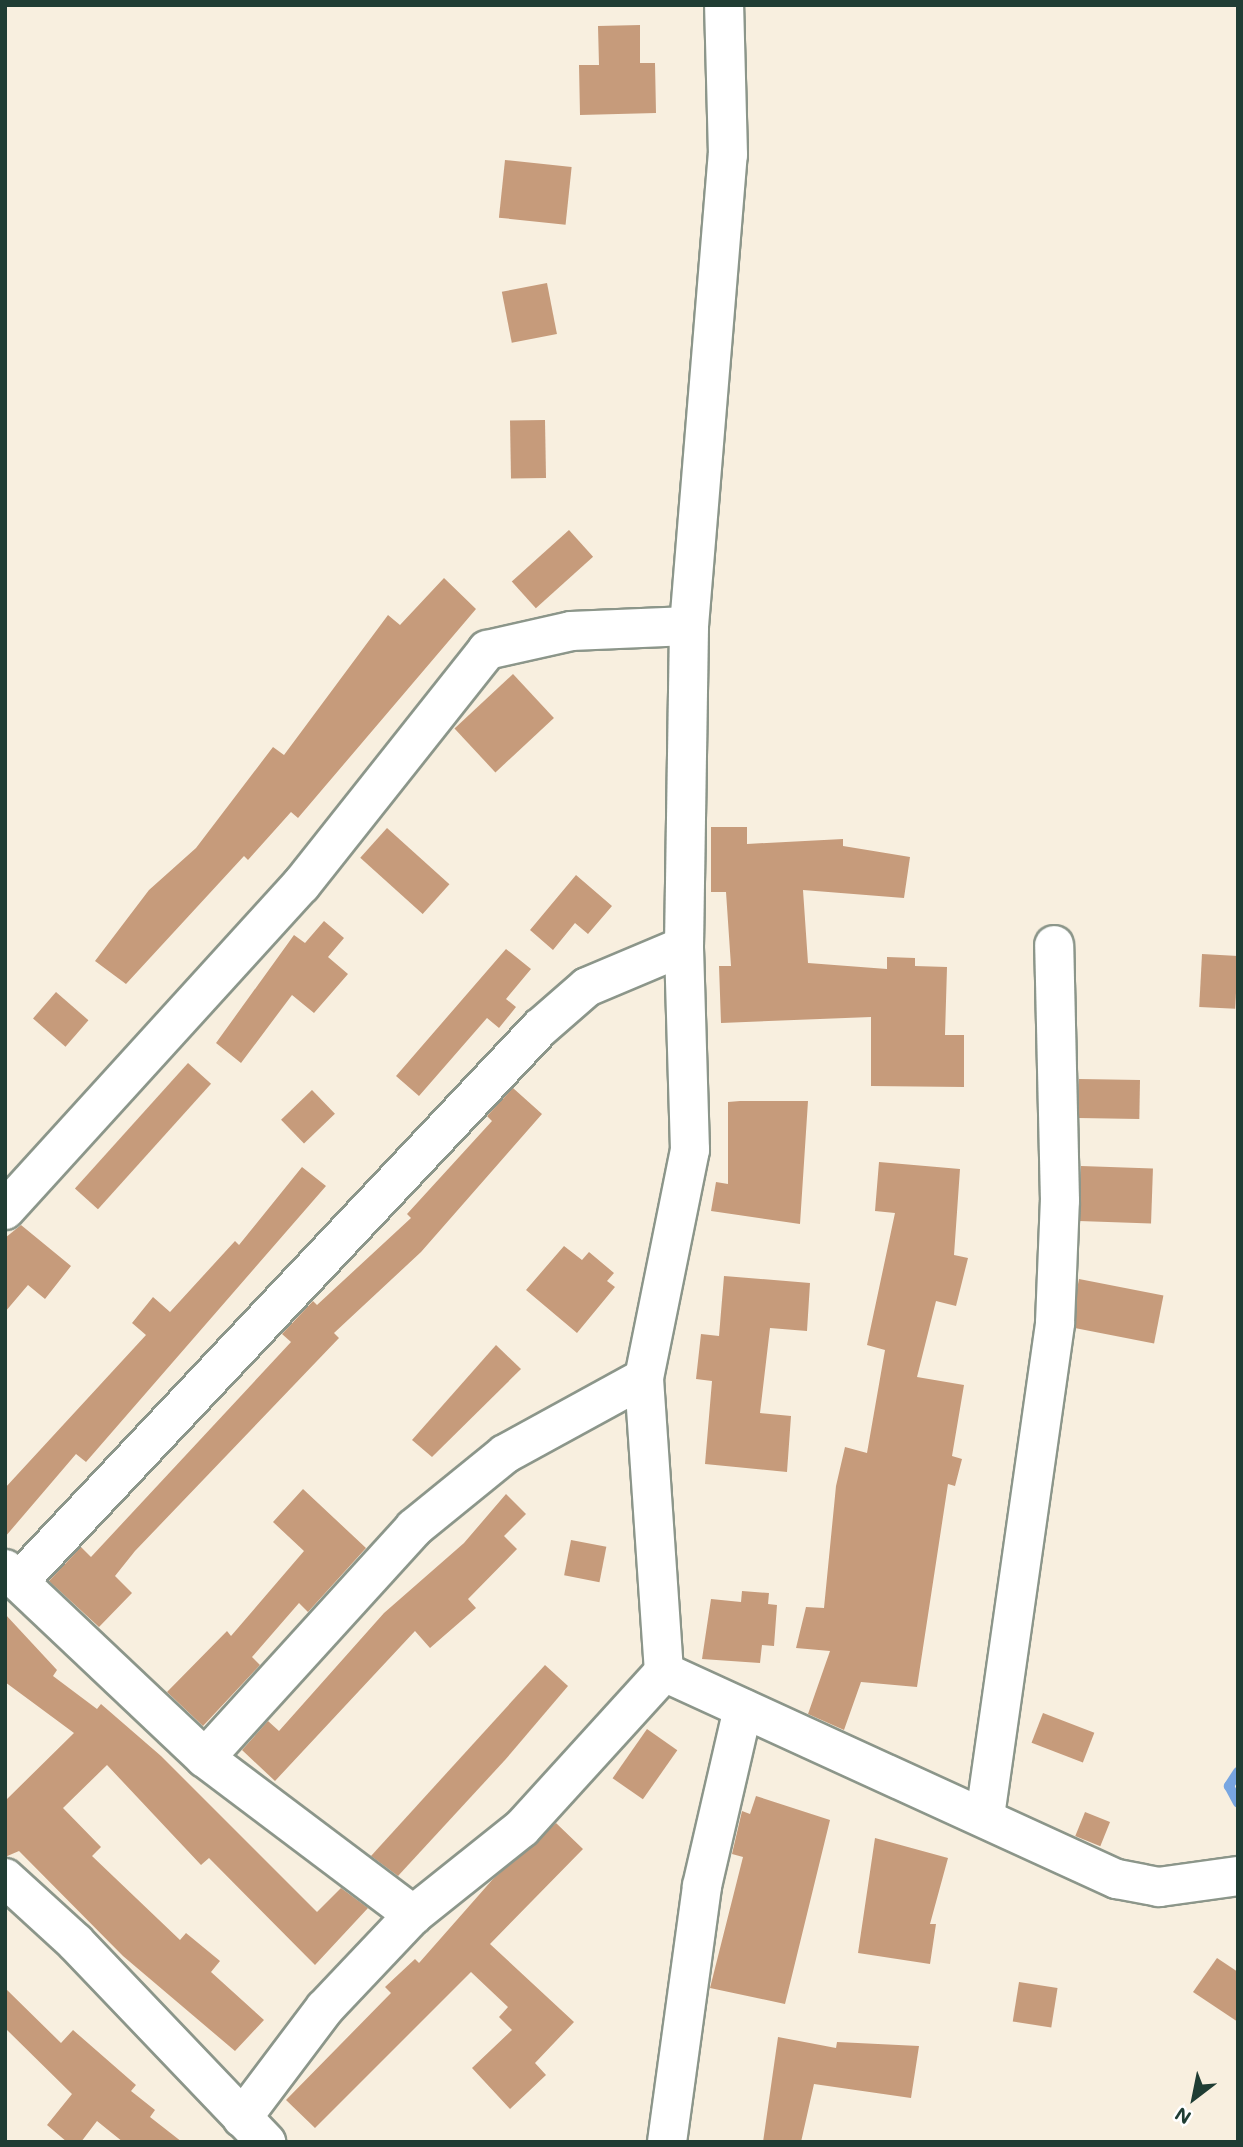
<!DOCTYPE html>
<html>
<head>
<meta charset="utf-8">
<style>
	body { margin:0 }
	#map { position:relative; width:1243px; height:2147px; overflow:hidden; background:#f8efdf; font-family:Mali,sans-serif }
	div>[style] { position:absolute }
	.stream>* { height:10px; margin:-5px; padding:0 5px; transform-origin:5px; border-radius:5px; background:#78a6e1 }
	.building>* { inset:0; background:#c69b7b; transform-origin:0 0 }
	.roads { filter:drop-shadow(2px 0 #8c968a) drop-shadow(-2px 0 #8c968a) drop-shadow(0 2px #8c968a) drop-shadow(0 -2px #8c968a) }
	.minor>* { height:38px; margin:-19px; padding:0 19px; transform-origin:19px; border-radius:19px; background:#fff }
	span { translate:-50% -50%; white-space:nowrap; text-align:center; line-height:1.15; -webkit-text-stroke:7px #fff; paint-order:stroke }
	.frame { position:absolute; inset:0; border:7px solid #1f3d34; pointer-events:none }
	.north { position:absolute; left:1159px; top:2063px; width:70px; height:70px; -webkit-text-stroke:5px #fff; paint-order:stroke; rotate:212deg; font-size:19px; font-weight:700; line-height:28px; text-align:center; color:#1f3d34 }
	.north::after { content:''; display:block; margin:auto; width:24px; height:32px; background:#1f3d34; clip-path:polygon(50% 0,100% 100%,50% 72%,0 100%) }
</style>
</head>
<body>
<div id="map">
	<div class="stream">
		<div style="left:1238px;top:1772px;width:17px;rotate:123deg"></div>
		<div style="left:1229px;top:1786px;width:19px;rotate:62deg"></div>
	</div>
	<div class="building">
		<div style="clip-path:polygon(640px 25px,640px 63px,655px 63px,656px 113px,580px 115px,579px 65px,599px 65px,598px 26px)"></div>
		<div style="left:505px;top:160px;width:67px;height:58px;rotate:6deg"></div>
		<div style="left:547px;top:283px;width:52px;height:46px;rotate:79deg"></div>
		<div style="left:545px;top:420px;width:58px;height:35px;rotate:89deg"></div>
		<div style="left:569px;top:530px;width:36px;height:77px;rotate:48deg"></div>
		<div style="clip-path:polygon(444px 578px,476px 609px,298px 818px,291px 812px,248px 860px,244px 856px,126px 984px,95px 961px,149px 890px,196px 848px,273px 747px,284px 755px,388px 615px,400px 625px)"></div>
		<div style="left:513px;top:674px;width:60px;height:80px;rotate:47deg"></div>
		<div style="clip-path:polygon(711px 827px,747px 827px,747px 844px,843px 839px,843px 846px,910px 857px,904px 898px,803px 890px,808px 963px,887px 969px,887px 957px,915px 958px,915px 966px,947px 967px,945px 1035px,964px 1035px,964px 1087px,871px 1086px,871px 1017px,721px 1023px,719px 966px,731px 966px,726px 892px,711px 892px)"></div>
		<div style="left:387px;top:828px;width:84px;height:40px;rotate:42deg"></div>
		<div style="clip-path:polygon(576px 875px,612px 906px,588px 934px,575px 923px,553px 950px,530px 930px)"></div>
		<div style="clip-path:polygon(324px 921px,344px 938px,328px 957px,348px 974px,314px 1013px,292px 995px,241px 1063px,216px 1043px,294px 935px,305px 943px)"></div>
		<div style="clip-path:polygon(506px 949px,531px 969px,506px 999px,516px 1007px,499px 1028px,487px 1018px,419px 1096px,396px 1076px)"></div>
		<div style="left:1202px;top:954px;width:36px;height:53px;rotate:3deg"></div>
		<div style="left:56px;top:992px;width:43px;height:35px;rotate:41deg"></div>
		<div style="left:188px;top:1063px;width:31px;height:169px;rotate:42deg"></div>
		<div style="left:1079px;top:1079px;width:61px;height:39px;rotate:1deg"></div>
		<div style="clip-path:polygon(513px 1088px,542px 1114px,421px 1252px,334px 1333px,339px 1338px,135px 1551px,115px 1576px,132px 1593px,99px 1627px,49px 1581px,81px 1547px,91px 1557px,291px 1342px,282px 1334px,313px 1301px,317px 1305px,411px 1218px,407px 1214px,492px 1121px,487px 1116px)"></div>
		<div style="left:312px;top:1090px;width:33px;height:43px;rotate:46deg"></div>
		<div style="clip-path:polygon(740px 1101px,808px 1101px,800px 1224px,711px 1211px,716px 1182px,728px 1184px,728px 1102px)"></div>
		<div style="clip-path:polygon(879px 1162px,960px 1169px,954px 1255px,968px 1258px,956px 1306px,936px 1301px,917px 1377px,964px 1385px,952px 1456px,962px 1459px,955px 1486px,948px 1484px,917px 1687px,861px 1682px,844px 1730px,808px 1714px,830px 1651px,796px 1648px,806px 1607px,824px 1608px,836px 1486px,845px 1447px,867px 1453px,885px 1350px,867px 1345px,895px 1213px,875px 1211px)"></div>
		<div style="left:1081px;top:1166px;width:72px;height:55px;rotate:2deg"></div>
		<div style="clip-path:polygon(302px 1167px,326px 1186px,86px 1462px,76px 1454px,5px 1537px,5px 1488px,146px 1335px,132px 1323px,153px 1297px,170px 1312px,235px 1241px,239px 1245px)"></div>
		<div style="clip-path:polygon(21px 1225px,71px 1266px,45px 1299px,28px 1285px,5px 1312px,5px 1238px)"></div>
		<div style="clip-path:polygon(564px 1246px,582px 1260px,589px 1252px,614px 1273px,607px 1281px,615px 1287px,577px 1333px,526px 1290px)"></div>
		<div style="clip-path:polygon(724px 1276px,810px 1283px,807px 1331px,770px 1328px,760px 1413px,791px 1416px,787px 1472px,705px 1464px,712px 1381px,696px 1379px,701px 1334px,719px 1336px)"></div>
		<div style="left:1079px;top:1279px;width:86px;height:49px;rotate:11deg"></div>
		<div style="clip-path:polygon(496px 1345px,521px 1369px,432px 1457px,412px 1440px)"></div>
		<div style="clip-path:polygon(303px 1489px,366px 1548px,308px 1612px,299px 1603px,252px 1657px,260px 1665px,203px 1726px,167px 1692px,227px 1631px,231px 1636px,304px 1551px,273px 1522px)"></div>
		<div style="clip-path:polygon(506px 1494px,526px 1514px,504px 1536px,517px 1549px,468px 1599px,476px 1608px,430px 1648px,415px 1631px,275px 1781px,242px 1750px,268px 1721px,279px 1731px,384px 1613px,464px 1543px)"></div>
		<div style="left:571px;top:1540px;width:36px;height:36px;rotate:11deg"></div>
		<div style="clip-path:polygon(742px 1591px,769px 1593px,768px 1604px,777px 1605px,774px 1646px,762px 1645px,760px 1663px,702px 1659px,711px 1599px,741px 1602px)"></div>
		<div style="clip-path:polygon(5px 1614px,57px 1670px,53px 1676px,97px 1709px,101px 1704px,161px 1756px,317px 1912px,341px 1888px,368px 1908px,315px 1965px,209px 1858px,201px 1865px,107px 1765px,63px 1808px,101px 1847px,92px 1856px,180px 1940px,186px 1933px,220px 1961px,211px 1972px,264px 2020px,235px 2051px,123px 1956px,19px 1851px,5px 1857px,5px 1801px,74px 1733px,5px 1682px)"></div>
		<div style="clip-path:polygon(545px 1665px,568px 1686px,505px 1760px,398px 1876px,371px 1856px)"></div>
		<div style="left:1043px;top:1713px;width:55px;height:32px;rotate:21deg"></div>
		<div style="left:647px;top:1729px;width:37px;height:60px;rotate:35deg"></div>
		<div style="clip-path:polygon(756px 1796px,830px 1820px,785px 2004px,710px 1988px,743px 1857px,732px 1854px,742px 1811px,750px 1814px)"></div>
		<div style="left:1085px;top:1812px;width:27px;height:26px;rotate:22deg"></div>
		<div style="clip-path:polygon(556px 1823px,583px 1849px,490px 1944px,574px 2022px,535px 2063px,546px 2075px,510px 2109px,472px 2068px,512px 2030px,499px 2017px,508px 2007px,471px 1972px,315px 2128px,286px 2100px,391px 1993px,385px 1987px,415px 1959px,419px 1963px,493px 1879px)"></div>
		<div style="clip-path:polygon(875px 1838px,948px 1858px,930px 1924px,936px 1924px,930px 1964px,858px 1953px)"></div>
		<div style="clip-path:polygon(1217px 1958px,1238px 1972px,1238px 2022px,1193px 1992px)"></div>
		<div style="left:1019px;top:1982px;width:39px;height:40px;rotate:9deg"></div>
		<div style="clip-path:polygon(5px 1988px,61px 2043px,73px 2030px,136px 2085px,131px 2091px,155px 2110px,150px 2117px,182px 2142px,123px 2142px,97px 2121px,81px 2142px,67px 2142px,47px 2125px,72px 2094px,5px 2028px)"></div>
		<div style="clip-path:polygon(778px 2037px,836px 2048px,837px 2042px,919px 2046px,911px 2098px,814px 2084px,801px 2142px,763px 2142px)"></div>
	</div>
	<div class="roads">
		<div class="minor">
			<div style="left:5px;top:1210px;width:440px;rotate:-47.7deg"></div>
			<div style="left:301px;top:885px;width:300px;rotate:-51.6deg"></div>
			<div style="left:487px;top:650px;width:86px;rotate:-12.7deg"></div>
			<div style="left:571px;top:631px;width:118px;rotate:-2.4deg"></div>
			<div style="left:5px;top:1569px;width:275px;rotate:43.4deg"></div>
			<div style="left:205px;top:1758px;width:261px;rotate:37deg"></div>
			<div style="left:19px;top:1581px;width:760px;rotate:-46.71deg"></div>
			<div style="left:540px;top:1028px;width:62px;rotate:-41.1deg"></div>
			<div style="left:587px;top:987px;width:105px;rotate:-22.9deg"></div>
			<div style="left:664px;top:1672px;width:498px;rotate:24.6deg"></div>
			<div style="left:1117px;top:1879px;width:43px;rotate:10.8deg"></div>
			<div style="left:1159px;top:1887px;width:80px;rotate:-7.9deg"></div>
			<div style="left:205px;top:1758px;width:311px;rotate:-47.7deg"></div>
			<div style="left:414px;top:1528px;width:117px;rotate:-39.1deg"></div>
			<div style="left:505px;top:1454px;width:158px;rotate:-28.7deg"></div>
			<div style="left:985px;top:1816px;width:498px;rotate:-81.9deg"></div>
			<div style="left:1055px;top:1323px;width:122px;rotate:-87.7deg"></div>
			<div style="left:1060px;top:1201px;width:256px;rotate:-91.3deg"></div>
			<div style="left:5px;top:1878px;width:95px;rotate:42.4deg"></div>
			<div style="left:75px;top:1942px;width:277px;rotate:46.3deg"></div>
			<div style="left:242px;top:2118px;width:138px;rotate:-53deg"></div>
			<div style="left:325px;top:2008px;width:128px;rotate:-46.6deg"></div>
			<div style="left:413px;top:1915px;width:139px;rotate:-38.6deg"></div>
			<div style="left:522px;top:1828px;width:211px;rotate:-47.7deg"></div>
			<div style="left:664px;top:1672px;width:295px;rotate:-93.9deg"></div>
			<div style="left:644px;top:1378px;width:233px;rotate:-78.6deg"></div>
			<div style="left:690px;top:1150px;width:204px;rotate:-91.7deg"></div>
			<div style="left:684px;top:946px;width:320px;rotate:-89.1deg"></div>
			<div style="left:689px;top:626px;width:473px;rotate:-85.3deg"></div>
			<div style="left:728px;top:155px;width:150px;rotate:-91.5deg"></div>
			<div style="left:667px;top:2142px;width:258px;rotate:-82.2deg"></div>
			<div style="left:702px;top:1886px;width:182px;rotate:-77deg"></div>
		</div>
	</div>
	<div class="frame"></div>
	<div class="north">N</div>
</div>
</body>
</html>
